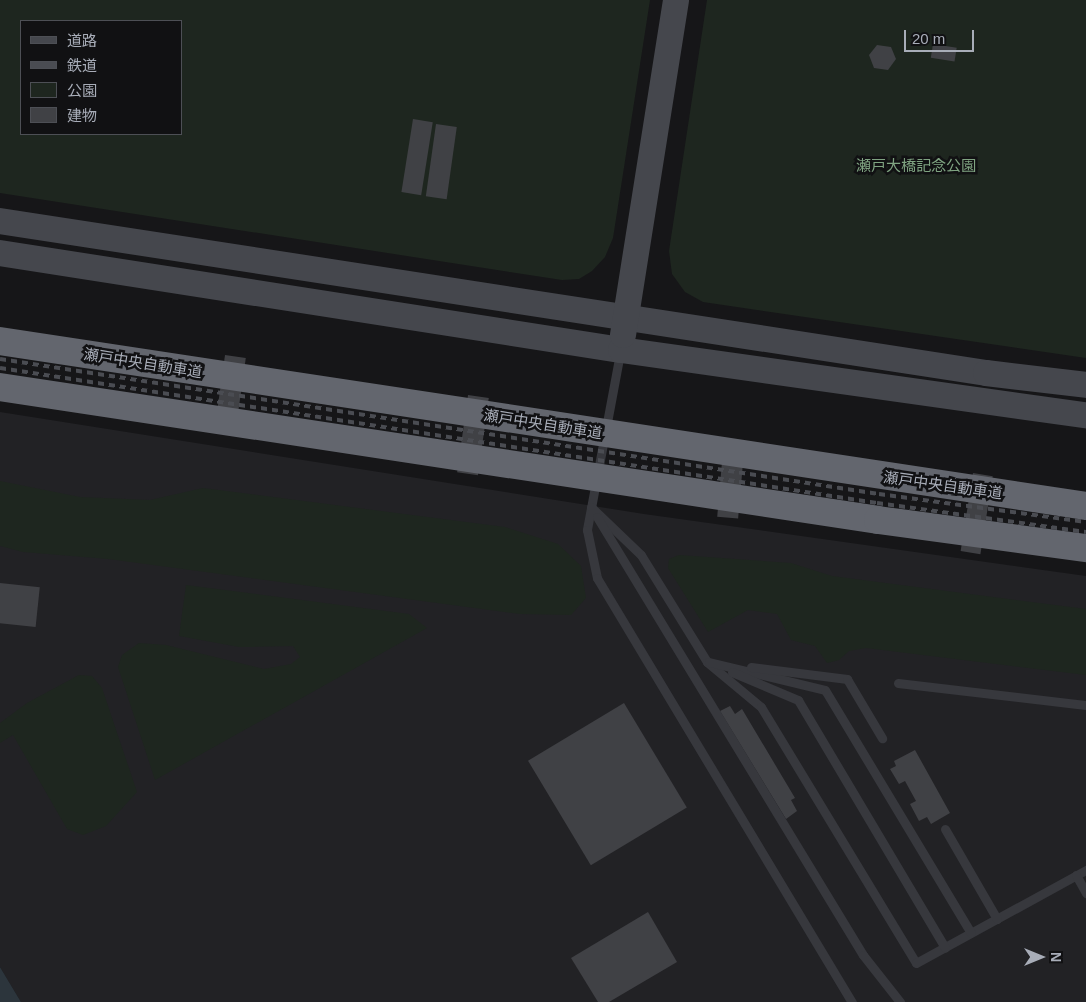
<!DOCTYPE html>
<html>
<head>
<meta charset="utf-8">
<style>
	body { margin:0 }
	#map { position:relative; width:1086px; height:1002px; overflow:hidden; background:#161618; font-family:Arial,"Noto Sans JP",sans-serif }
	div>[style] { position:absolute }
	.built>* { inset:0; background:#222225 }
	.green>* { inset:0; background:#1e261f }
	.water>* { inset:0; background:#2c353c }
	.building>* { inset:0; background:#404145; transform-origin:0 0 }
	.lane>* { height:9px; margin:-4.5px; padding:0 4.5px; transform-origin:4.5px; border-radius:4.5px; background:#37383d }
	.secondary>* { height:26px; margin:-13px; padding:0 13px; transform-origin:13px; border-radius:13px; background:#45474d }
	.rail>* { height:4px; margin-top:-2px; transform-origin:0; background:repeating-linear-gradient(90deg,#4a4c52 0 6px,transparent 0 11px) }
	.highway-bridge>* { height:28px; margin:-14px; padding:0 14px; transform-origin:14px; border-radius:14px; background:#63666e }
	span { translate:-50% -50%; white-space:nowrap; text-align:center; line-height:1.15; -webkit-text-stroke:5px #111113; paint-order:stroke }
	.park-label { font-size:15px; color:#7fa381 }
	.street-label { font-size:15px; color:#a8adb8 }
	.legend { position:absolute; left:20px; top:20px; width:162px; height:115px; box-sizing:border-box; background:#111113; border:1px solid #4d4f55; margin:0; padding:6px 9px; list-style:none; font-size:15px; color:#a8adb8 }
	.legend li { display:flex; align-items:center; gap:10px; height:25px }
	.legend b { width:25px; border:1px solid #4d4f55 }
	.north { position:absolute; left:1016px; top:932px; width:50px; height:50px; -webkit-text-stroke:4px #111113; paint-order:stroke; rotate:90deg; font-size:14px; font-weight:700; line-height:20px; text-align:center; color:#a8adb8 }
	.north::after { content:''; display:block; margin:auto; width:18px; height:22px; background:#a8adb8; clip-path:polygon(50% 0,100% 100%,50% 72%,0 100%) }
	.scale { position:absolute; left:904px; top:30px; width:70px; height:22px; box-sizing:border-box; border:2px solid #a8adb8; border-top:0; padding-left:6px; font-size:15px; line-height:18px; white-space:nowrap; color:#a8adb8; -webkit-text-stroke:4px #111113; paint-order:stroke }
</style>
</head>
<body>
<div id="map">
	<div class="built">
		<div style="clip-path:polygon(0 412px,644px 514px,1086px 576px,1086px 1002px,21px 1002px,0 967px)"></div>
	</div>
	<div class="green">
		<div style="clip-path:polygon(evenodd,0 0,650px 0,613px 238px,605px 257px,592px 271px,579px 279px,562px 280px,0 193px,0 0,21px 21px,181px 21px,181px 134px,21px 134px,21px 21px)"></div>
		<div style="clip-path:polygon(707px 0,1086px 0,1086px 358px,703px 302px,685px 292px,672px 274px,669px 251px)"></div>
		<div style="clip-path:polygon(0 481px,80px 497px,150px 500px,203px 488px,505px 527px,558px 544px,581px 566px,586px 598px,571px 615px,520px 614px,108px 559px,23px 552px,0 546px)"></div>
		<div style="clip-path:polygon(679px 555px,791px 563px,832px 576px,1086px 609px,1086px 675px,866px 648px,849px 651px,839px 660px,827px 663px,815px 646px,791px 640px,777px 614px,748px 610px,708px 632px,668px 568px,669px 559px)"></div>
		<div style="clip-path:polygon(186px 585px,409px 614px,427px 628px,155px 780px,118px 667px,122px 655px,139px 643px,166px 645px,264px 669px,291px 664px,300px 657px,293px 646px,239px 647px,179px 636px)"></div>
		<div style="clip-path:polygon(79px 675px,92px 676px,102px 688px,137px 792px,106px 826px,83px 835px,67px 829px,13px 735px,0 743px,0 723px,27px 703px)"></div>
	</div>
	<div class="water">
		<div style="clip-path:polygon(0 967px,21px 1002px,0 1002px)"></div>
	</div>
	<div class="building">
		<div style="left:933px;top:44px;width:24px;height:14px;rotate:9deg"></div>
		<div style="clip-path:polygon(877px 45px,891px 47px,896px 59px,888px 70px,874px 68px,869px 55px)"></div>
		<div style="left:413px;top:119px;width:20px;height:74px;rotate:9deg"></div>
		<div style="left:436px;top:124px;width:21px;height:73px;rotate:8deg"></div>
		<div style="left:225px;top:355px;width:21px;height:78px;rotate:8deg"></div>
		<div style="left:468px;top:395px;width:21px;height:78px;rotate:8deg"></div>
		<div style="left:724px;top:439px;width:21px;height:78px;rotate:5deg"></div>
		<div style="left:973px;top:473px;width:20px;height:79px;rotate:9deg"></div>
		<div style="left:0;top:583px;width:40px;height:40px;rotate:6deg"></div>
		<div style="left:624px;top:703px;width:122px;height:112px;rotate:59deg"></div>
		<div style="clip-path:polygon(730px 706px,735px 714px,742px 709px,795px 798px,791px 800px,797px 811px,786px 819px,720px 711px)"></div>
		<div style="clip-path:polygon(915px 750px,950px 813px,931px 824px,927px 817px,919px 821px,910px 804px,916px 801px,905px 781px,899px 784px,890px 769px,896px 766px,894px 761px)"></div>
		<div style="clip-path:polygon(648px 912px,677px 962px,609px 1002px,598px 1002px,571px 958px)"></div>
	</div>
	<div class="lane">
		<div style="left:620px;top:353px;width:180px;rotate:100.6deg"></div>
		<div style="left:587px;top:530px;width:49px;rotate:78.2deg"></div>
		<div style="left:597px;top:578px;width:495px;rotate:59deg"></div>
		<div style="left:591px;top:507px;width:69px;rotate:43.8deg"></div>
		<div style="left:641px;top:555px;width:126px;rotate:58.3deg"></div>
		<div style="left:707px;top:662px;width:70px;rotate:39.8deg"></div>
		<div style="left:761px;top:707px;width:299px;rotate:58.8deg"></div>
		<div style="left:916px;top:963px;width:194px;rotate:-28.7deg"></div>
		<div style="left:597px;top:517px;width:512px;rotate:58.73deg"></div>
		<div style="left:863px;top:955px;width:60px;rotate:51.8deg"></div>
		<div style="left:709px;top:662px;width:119px;rotate:13.6deg"></div>
		<div style="left:825px;top:690px;width:283px;rotate:59deg"></div>
		<div style="left:751px;top:667px;width:97px;rotate:7.1deg"></div>
		<div style="left:847px;top:679px;width:69px;rotate:59.3deg"></div>
		<div style="left:732px;top:672px;width:72px;rotate:23deg"></div>
		<div style="left:798px;top:700px;width:288px;rotate:59.3deg"></div>
		<div style="left:898px;top:683px;width:189px;rotate:6.7deg"></div>
		<div style="left:945px;top:829px;width:104px;rotate:60deg"></div>
		<div style="left:1076px;top:875px;width:21px;rotate:61deg"></div>
	</div>
	<div class="secondary">
		<div style="left:0;top:221px;width:998px;rotate:8.76deg"></div>
		<div style="left:986px;top:373px;width:101px;rotate:6.8deg"></div>
		<div style="left:0;top:253px;width:629px;rotate:8.88deg"></div>
		<div style="left:621px;top:350px;width:470px;rotate:8deg"></div>
		<div style="left:623px;top:335px;width:339px;rotate:-81deg"></div>
	</div>
	<div class="rail">
		<div style="left:0;top:359px;width:889px;rotate:8.73deg"></div>
		<div style="left:879px;top:494px;width:209px;rotate:7.7deg"></div>
		<div style="left:0;top:368px;width:887px;rotate:8.75deg"></div>
		<div style="left:877px;top:503px;width:211px;rotate:7.9deg"></div>
	</div>
	<div class="highway-bridge">
		<div style="left:0;top:341px;width:1098px;rotate:8.64deg"></div>
		<div style="left:0;top:387px;width:888px;rotate:8.61deg"></div>
		<div style="left:878px;top:520px;width:210px;rotate:7.7deg"></div>
	</div>
	<div class="park-label">
		<span style="left:916px;top:166px">瀬戸大橋記念公園</span>
	</div>
	<div class="street-label">
		<span style="left:143px;top:363px;rotate:9deg">瀬戸中央自動車道</span>
		<span style="left:543px;top:424px;rotate:9deg">瀬戸中央自動車道</span>
		<span style="left:943px;top:485px;rotate:8deg">瀬戸中央自動車道</span>
	</div>
	<ul class="legend">
	<li><b style="height:6px;background:#45474d"></b>道路</li>
	<li><b style="height:6px;background:#4a4c52"></b>鉄道</li>
	<li><b style="height:14px;background:#1e261f"></b>公園</li>
	<li><b style="height:14px;background:#404145"></b>建物</li>
	</ul>
	<div class="north">N</div>
	<div class="scale">20 m</div>
</div>
</body>
</html>
